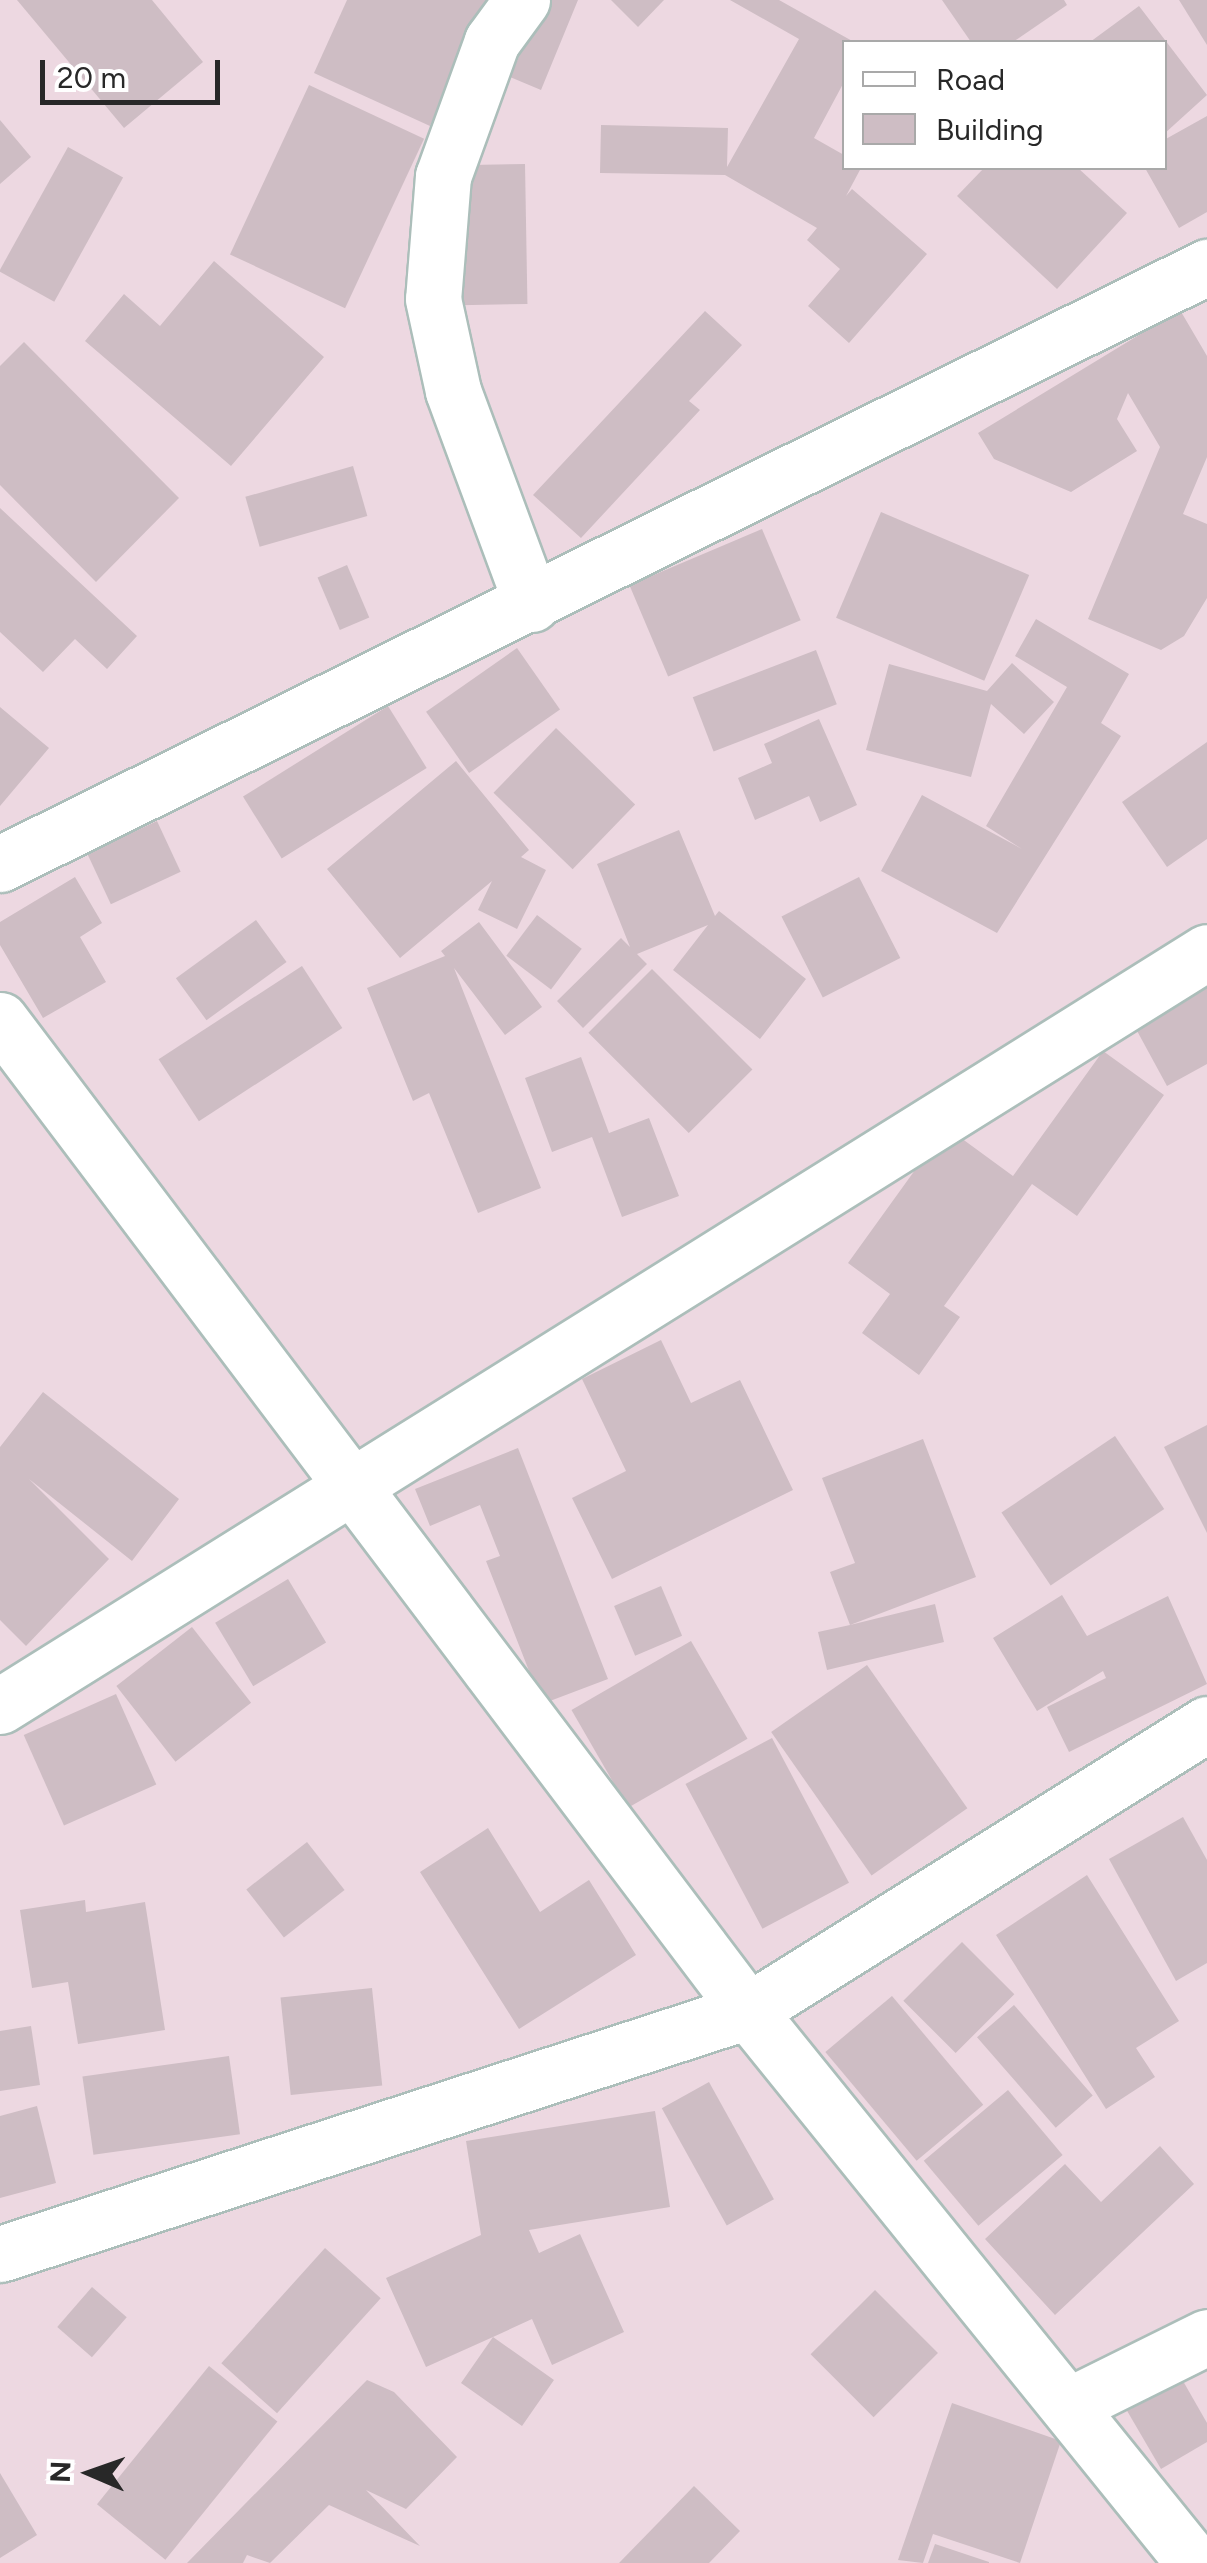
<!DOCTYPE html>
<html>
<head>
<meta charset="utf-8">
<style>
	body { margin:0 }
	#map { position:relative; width:1207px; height:2563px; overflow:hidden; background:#edd8e1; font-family:Figtree,sans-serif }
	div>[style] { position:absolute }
	.building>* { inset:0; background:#cebdc4; transform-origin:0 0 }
	.roads { filter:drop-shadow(2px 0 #acbeba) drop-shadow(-2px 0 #acbeba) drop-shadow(0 2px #acbeba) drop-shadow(0 -2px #acbeba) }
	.minor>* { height:55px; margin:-27.5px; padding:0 27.5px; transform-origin:27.5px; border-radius:27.5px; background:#fff }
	span { translate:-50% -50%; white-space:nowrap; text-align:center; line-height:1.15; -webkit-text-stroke:9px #fff; paint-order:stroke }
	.legend { position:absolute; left:842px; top:40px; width:325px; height:130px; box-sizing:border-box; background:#fff; border:2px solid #a9a9a9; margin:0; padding:12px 18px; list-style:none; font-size:30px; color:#282828 }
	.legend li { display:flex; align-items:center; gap:20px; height:50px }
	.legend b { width:50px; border:2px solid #a9a9a9 }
	.north { position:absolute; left:40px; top:2423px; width:100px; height:100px; -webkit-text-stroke:8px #fff; paint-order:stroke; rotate:272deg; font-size:28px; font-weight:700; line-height:40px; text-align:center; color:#282828 }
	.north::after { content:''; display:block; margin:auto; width:35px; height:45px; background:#282828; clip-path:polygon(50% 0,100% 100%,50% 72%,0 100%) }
	.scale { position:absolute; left:40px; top:60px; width:180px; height:45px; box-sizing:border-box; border:5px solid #282828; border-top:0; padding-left:12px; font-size:30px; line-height:35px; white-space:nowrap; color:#282828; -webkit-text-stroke:8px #fff; paint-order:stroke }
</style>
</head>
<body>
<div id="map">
	<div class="building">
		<div style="clip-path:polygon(17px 0,152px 0,203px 62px,124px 128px)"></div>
		<div style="clip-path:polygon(347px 0,487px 0,430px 126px,314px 73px)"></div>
		<div style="clip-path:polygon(513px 0,578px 0,541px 90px,510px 77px,528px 36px)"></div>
		<div style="clip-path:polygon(611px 0,664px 0,638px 27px)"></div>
		<div style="clip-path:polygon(730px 0,779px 0,854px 42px,844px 42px,844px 82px,814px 138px,844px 155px,844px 168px,861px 168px,846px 196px,852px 189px,927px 254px,849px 343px,808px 306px,840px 269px,807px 240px,817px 228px,725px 175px,600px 173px,601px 125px,728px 128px,727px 167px,799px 39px)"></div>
		<div style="clip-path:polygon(942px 0,1064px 0,1067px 5px,1013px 42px,971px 42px)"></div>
		<div style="clip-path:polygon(1179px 0,1207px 0,1207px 45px)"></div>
		<div style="clip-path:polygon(1139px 6px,1207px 95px,1164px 134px,1164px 42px,1090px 42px)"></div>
		<div style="left:309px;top:85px;width:127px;height:187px;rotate:25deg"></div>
		<div style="clip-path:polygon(1207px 116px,1207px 212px,1179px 228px,1145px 168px,1164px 168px,1164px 140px)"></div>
		<div style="clip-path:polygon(0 120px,31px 157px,0 184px)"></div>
		<div style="left:68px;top:147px;width:63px;height:142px;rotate:29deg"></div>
		<div style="left:525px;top:164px;width:140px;height:68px;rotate:89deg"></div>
		<div style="clip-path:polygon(984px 168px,1078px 168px,1127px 213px,1057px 289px,957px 196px)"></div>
		<div style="clip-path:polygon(214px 261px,324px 357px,231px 466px,85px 341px,124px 294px,160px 326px)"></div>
		<div style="clip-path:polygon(1180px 310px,1207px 356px,1207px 457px,1183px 514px,1207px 524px,1207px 598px,1184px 636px,1161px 650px,1088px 619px,1160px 447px,1128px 393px,1117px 419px,1137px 451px,1071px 492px,994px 459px,978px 433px)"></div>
		<div style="clip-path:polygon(705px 311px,742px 345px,689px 401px,700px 410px,581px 538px,533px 495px)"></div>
		<div style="clip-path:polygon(24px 342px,179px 498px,96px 582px,0 485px,0 366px)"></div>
		<div style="left:353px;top:466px;width:52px;height:112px;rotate:74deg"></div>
		<div style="clip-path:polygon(0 508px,137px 636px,107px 669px,75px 639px,43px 672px,0 632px)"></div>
		<div style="left:881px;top:512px;width:161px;height:115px;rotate:23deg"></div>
		<div style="left:762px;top:529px;width:99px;height:144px;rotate:67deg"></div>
		<div style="left:347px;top:565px;width:57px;height:32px;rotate:67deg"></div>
		<div style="clip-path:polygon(1036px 619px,1129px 674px,1101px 723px,1121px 736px,997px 933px,881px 871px,922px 795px,1022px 849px,986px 826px,1067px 687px,1015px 656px)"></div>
		<div style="left:517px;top:648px;width:75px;height:111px;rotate:55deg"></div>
		<div style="left:816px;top:650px;width:58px;height:132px;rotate:69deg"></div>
		<div style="clip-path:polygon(1012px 663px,1054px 702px,1024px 734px,991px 704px,971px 777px,866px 750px,889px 664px,987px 691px)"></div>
		<div style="left:388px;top:706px;width:73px;height:171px;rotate:58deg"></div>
		<div style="clip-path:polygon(0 707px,49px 748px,0 806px)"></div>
		<div style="clip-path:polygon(819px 719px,857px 805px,820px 822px,809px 796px,755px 820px,738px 778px,772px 763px,764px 744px)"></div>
		<div style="left:556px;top:728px;width:110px;height:90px;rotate:44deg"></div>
		<div style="clip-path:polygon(1207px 742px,1207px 839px,1167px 867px,1122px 802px)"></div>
		<div style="clip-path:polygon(456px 761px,529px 850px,521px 857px,546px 870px,517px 929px,478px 910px,492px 881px,400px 958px,327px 869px)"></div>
		<div style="left:157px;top:821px;width:56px;height:77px;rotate:65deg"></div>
		<div style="clip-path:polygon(679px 830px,715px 916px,719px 911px,806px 979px,760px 1039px,673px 970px,708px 925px,637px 954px,647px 964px,583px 1028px,557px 1001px,621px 938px,630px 947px,597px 864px)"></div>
		<div style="clip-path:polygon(75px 877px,102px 923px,80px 937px,106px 982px,43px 1018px,0 945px,0 922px)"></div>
		<div style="left:859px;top:877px;width:91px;height:87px;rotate:63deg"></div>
		<div style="left:537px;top:915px;width:56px;height:51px;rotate:37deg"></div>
		<div style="left:256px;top:920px;width:52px;height:99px;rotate:54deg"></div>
		<div style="clip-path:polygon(479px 922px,542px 1007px,505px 1035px,454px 968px,541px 1188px,478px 1213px,429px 1093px,413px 1101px,367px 988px,445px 956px,441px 951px)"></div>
		<div style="left:302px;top:966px;width:74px;height:171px;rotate:57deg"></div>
		<div style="left:652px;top:969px;width:142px;height:90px;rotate:45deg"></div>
		<div style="clip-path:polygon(1207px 988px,1207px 1064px,1167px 1086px,1136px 1029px)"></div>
		<div style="clip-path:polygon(1103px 1051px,1164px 1095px,1077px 1216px,1032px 1184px,944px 1306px,960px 1317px,919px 1375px,862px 1333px,890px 1294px,848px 1263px,946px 1127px,1013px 1176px)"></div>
		<div style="clip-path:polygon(581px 1057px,609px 1133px,649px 1118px,679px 1196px,622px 1217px,592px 1137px,552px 1152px,525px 1078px)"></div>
		<div style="clip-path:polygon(661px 1340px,691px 1403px,740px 1380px,793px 1490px,612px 1579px,572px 1498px,626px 1471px,582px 1379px)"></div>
		<div style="clip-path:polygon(43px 1392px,179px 1499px,132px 1561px,29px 1479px,109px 1559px,26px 1646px,0 1620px,0 1447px)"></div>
		<div style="clip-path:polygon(1207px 1425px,1207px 1533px,1164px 1447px)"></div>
		<div style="left:1115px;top:1436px;width:88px;height:137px;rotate:56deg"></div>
		<div style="clip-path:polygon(923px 1439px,976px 1577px,850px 1625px,935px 1604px,944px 1642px,827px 1670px,818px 1632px,850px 1625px,830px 1572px,855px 1563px,822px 1478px)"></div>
		<div style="clip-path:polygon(518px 1448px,608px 1679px,542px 1704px,486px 1561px,500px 1556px,480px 1505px,430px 1526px,415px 1489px)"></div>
		<div style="left:288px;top:1579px;width:74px;height:85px;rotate:59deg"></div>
		<div style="left:661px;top:1586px;width:54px;height:51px;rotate:67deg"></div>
		<div style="clip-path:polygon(1062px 1595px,1087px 1636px,1168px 1596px,1207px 1684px,1069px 1752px,1047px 1707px,1106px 1678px,1103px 1671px,1037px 1711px,993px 1638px)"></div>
		<div style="left:192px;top:1627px;width:96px;height:96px;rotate:52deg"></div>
		<div style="left:691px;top:1641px;width:113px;height:138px;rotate:60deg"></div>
		<div style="left:867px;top:1665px;width:175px;height:117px;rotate:55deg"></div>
		<div style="left:116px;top:1694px;width:99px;height:101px;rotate:66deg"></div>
		<div style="left:772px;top:1738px;width:164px;height:98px;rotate:62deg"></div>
		<div style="clip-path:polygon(1183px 1817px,1207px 1860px,1207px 1963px,1176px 1981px,1109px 1859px)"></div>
		<div style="clip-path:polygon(488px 1828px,540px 1912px,589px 1880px,636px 1955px,519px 2029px,420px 1872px)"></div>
		<div style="left:307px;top:1842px;width:61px;height:77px;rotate:52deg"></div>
		<div style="clip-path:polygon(1087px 1875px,1179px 2021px,1136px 2048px,1155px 2077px,1106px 2109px,996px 1935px)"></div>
		<div style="clip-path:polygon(85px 1900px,86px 1912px,145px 1902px,165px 2030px,78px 2044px,68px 1982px,32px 1988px,20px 1910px)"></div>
		<div style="left:962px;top:1942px;width:74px;height:83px;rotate:45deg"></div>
		<div style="left:372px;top:1988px;width:98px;height:92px;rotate:84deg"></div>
		<div style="left:892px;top:1996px;width:142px;height:87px;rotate:50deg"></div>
		<div style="left:1014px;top:2005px;width:120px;height:49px;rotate:49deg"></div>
		<div style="clip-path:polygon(31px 2026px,40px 2085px,0 2091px,0 2031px)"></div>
		<div style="left:229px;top:2056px;width:79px;height:148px;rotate:82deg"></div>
		<div style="left:709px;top:2082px;width:134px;height:54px;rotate:61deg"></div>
		<div style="left:1008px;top:2090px;width:85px;height:110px;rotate:50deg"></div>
		<div style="clip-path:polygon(37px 2106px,56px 2183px,0 2198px,0 2116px)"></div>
		<div style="clip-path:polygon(655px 2111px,670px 2207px,529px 2230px,539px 2253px,580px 2234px,624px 2332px,552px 2365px,532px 2319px,493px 2337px,554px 2380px,522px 2426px,461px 2383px,493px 2337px,426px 2367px,386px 2278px,481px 2235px,466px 2141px)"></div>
		<div style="clip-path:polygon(1160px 2146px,1194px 2184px,1055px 2315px,985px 2239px,1065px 2164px,1101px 2202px)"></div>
		<div style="left:325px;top:2248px;width:75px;height:155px;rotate:42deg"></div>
		<div style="left:92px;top:2287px;width:46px;height:53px;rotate:41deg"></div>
		<div style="left:875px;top:2290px;width:89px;height:91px;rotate:45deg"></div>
		<div style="clip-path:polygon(1167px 2353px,1207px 2423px,1207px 2442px,1161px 2469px,1112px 2385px)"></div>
		<div style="left:209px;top:2366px;width:88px;height:178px;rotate:39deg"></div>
		<div style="clip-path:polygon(367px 2380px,394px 2392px,457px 2457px,406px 2509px,366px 2490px,420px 2546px,329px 2505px,270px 2563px,247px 2555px,243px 2563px,187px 2563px)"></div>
		<div style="clip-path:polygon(952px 2403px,1061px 2441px,1020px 2563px,933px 2534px,923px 2563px,898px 2560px)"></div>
		<div style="clip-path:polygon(0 2473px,37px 2535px,0 2558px)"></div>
		<div style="clip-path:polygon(694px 2486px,740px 2531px,709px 2563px,619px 2563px)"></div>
		<div style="clip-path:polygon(935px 2544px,989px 2562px,989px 2563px,928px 2563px)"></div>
	</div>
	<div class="roads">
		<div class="minor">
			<div style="left:522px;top:0;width:51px;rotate:126.2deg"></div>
			<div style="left:492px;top:41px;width:144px;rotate:109.9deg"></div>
			<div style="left:443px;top:176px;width:123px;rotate:94.6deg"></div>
			<div style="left:433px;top:299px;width:94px;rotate:77.7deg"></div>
			<div style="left:453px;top:391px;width:227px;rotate:69.7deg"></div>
			<div style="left:0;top:864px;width:1347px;rotate:-26.32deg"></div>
			<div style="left:0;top:1020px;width:1242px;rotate:52.95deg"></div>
			<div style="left:748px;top:2011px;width:710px;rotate:51.06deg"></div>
			<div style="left:0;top:1706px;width:1423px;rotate:-31.99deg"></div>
			<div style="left:0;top:2254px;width:786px;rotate:-18deg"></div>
			<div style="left:748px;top:2011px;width:541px;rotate:-32.02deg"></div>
			<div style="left:1068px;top:2406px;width:155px;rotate:-26.4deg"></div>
		</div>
	</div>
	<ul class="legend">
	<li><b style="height:12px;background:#fff"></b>Road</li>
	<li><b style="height:28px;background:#cebdc4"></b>Building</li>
	</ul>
	<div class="north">N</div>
	<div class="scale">20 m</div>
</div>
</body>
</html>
